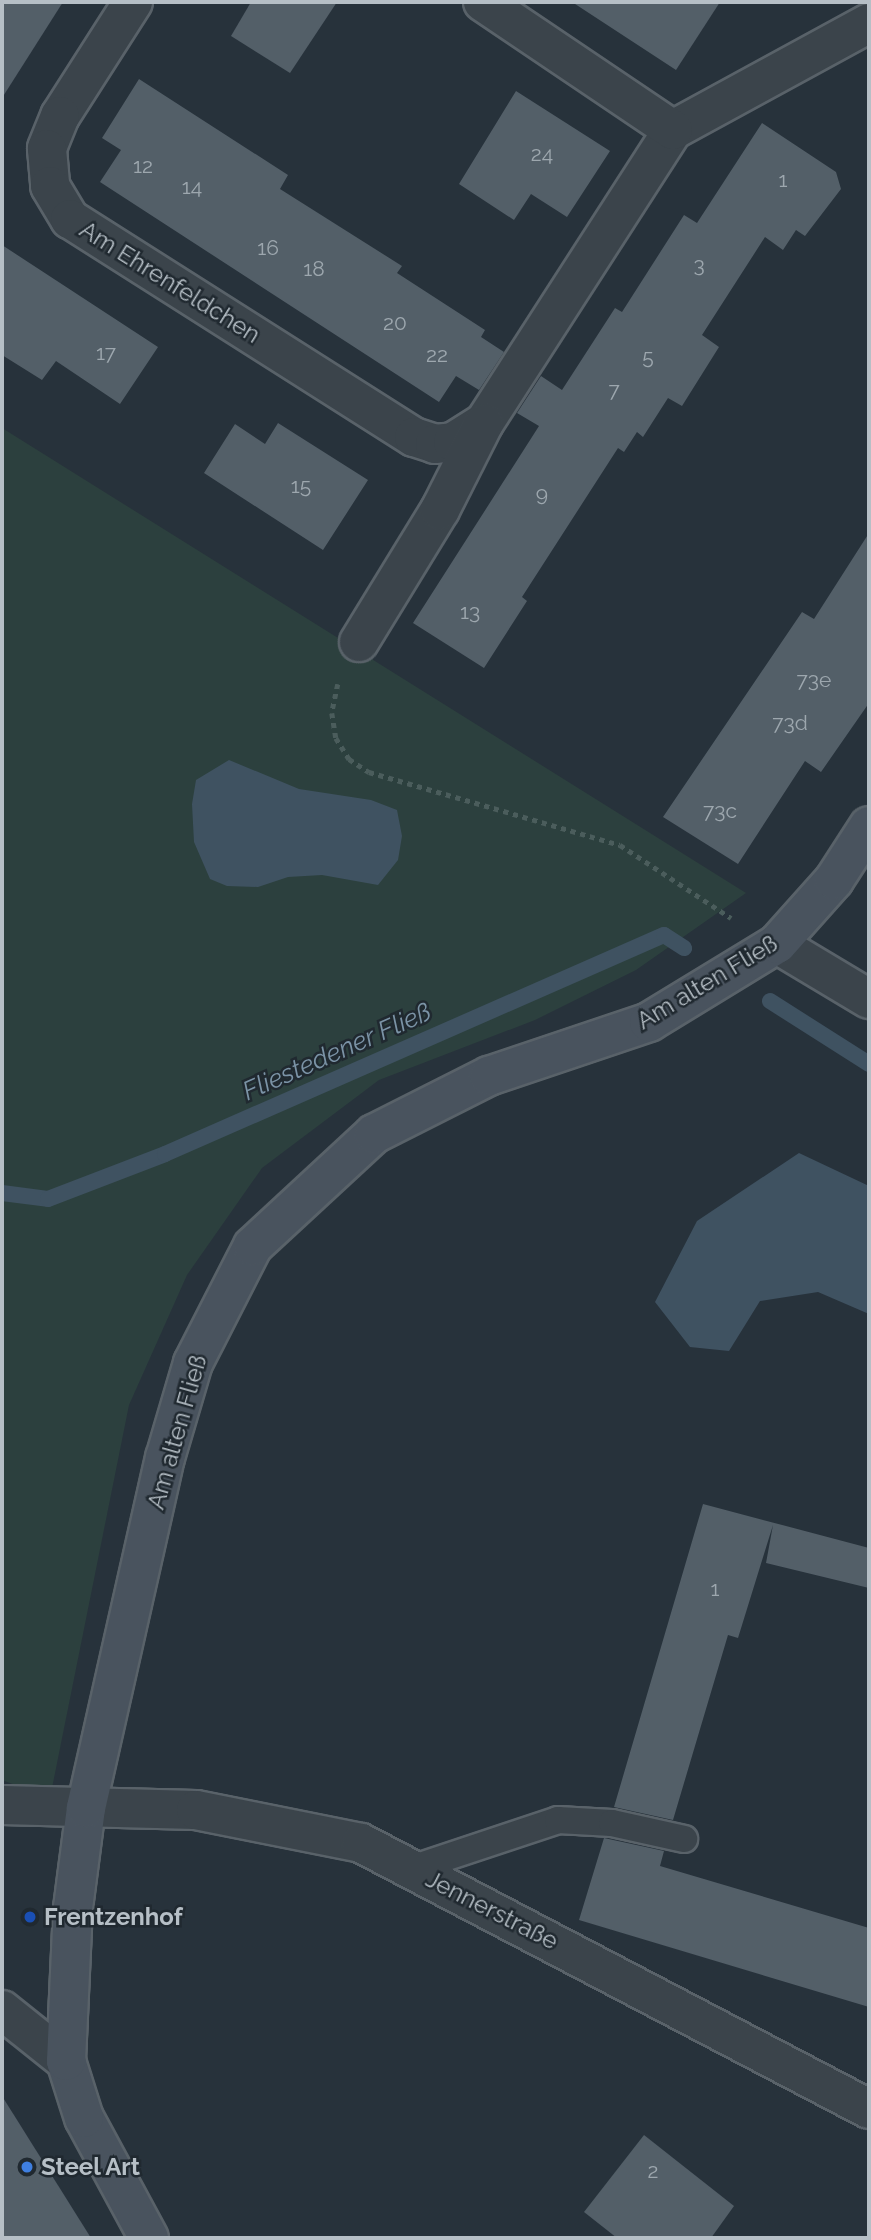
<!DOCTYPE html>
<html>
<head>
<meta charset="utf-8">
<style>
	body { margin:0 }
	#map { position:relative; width:871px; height:2240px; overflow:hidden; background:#27323b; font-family:Raleway,sans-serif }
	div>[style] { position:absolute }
	.green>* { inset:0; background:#2c403e }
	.water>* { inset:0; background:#3f5261 }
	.stream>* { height:16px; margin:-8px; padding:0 8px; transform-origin:8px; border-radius:8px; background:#3f5261 }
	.building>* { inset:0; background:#535f68 }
	.path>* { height:4.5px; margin-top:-2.25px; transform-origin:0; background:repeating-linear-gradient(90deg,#4b5d5c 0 5px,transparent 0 10px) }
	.roads { filter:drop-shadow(2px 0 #596269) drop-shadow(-2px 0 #596269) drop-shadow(0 2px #596269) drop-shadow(0 -2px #596269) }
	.lane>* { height:26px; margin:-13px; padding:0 13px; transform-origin:13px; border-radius:13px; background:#3b444b }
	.street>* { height:38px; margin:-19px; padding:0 19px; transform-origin:19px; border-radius:19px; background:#3b444b }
	.secondary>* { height:38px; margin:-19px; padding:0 19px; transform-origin:19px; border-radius:19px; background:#49535e }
	.dots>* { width:19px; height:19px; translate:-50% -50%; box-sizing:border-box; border:4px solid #202930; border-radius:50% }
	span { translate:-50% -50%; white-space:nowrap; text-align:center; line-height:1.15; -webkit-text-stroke:5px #202930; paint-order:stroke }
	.number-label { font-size:21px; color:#9da7ae }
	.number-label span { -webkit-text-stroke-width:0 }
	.street-label { font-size:24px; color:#b6bfc6 }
	.poi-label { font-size:24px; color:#b6bfc6; font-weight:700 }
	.left { translate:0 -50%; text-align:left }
	.water-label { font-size:26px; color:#7b93a6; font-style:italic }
	.frame { position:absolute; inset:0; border:4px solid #b6bfc6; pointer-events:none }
</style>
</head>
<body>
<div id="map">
	<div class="green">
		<div style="clip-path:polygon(2px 428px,746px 893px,636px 970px,535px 1020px,379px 1080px,262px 1168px,187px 1275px,129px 1405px,50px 1798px,2px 1780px)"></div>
	</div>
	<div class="water">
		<div style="clip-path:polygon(229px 760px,299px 789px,371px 800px,397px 810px,402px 836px,398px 860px,378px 885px,322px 875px,288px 877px,258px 887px,227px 886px,210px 879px,194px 842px,192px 804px,196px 780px)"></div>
		<div style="clip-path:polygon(799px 1153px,869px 1186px,869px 1314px,818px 1292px,760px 1301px,729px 1351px,690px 1347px,655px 1302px,697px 1221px)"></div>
	</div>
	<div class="stream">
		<div style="left:770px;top:1001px;width:117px;rotate:32.5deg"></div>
		<div style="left:2px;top:1193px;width:46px;rotate:7.4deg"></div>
		<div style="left:48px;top:1199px;width:125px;rotate:-21deg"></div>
		<div style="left:165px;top:1154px;width:545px;rotate:-23.7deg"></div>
		<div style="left:664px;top:935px;width:24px;rotate:33deg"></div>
	</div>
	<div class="building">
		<div style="clip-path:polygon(2px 2px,63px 2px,2px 98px)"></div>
		<div style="clip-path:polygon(251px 2px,337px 2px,290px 73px,231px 36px)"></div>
		<div style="clip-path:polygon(572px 2px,720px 2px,676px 70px)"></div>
		<div style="clip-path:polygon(139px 79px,288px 175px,280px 189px,402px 266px,397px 273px,485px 330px,481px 337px,504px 352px,479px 390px,456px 376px,439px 402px,100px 182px,121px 150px,102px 138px)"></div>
		<div style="clip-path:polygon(516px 91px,610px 151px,567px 217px,531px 194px,514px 220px,459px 184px)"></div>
		<div style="clip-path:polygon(762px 123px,836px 172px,841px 189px,805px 236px,796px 230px,783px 250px,765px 237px,702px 335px,719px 347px,682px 406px,668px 398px,643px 437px,637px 432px,624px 452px,618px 448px,522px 597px,527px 601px,484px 668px,413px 623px,539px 426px,517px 413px,541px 376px,562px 390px,615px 308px,622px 312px,684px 215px,697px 223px)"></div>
		<div style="clip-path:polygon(2px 245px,158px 347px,120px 404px,56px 361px,42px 380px,2px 355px)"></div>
		<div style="clip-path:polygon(278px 423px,368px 480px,323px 550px,204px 473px,235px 424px,265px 444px)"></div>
		<div style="clip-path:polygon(869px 533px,869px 703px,821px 772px,805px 761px,738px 864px,663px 817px,802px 612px,814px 619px)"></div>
		<div style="clip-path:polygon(703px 1504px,869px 1548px,869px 1588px,766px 1563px,773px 1525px,738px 1638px,728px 1635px,673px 1820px,614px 1807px)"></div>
		<div style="clip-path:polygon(604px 1838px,664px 1851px,660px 1866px,869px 1928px,869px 2007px,579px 1920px)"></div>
		<div style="clip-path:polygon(2px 2096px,91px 2238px,2px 2238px)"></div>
		<div style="clip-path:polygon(644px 2135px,734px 2206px,711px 2238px,617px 2238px,584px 2212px)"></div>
	</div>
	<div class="path">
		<div style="left:338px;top:684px;width:30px;rotate:102deg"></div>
		<div style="left:332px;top:713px;width:25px;rotate:81deg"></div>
		<div style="left:336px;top:738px;width:25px;rotate:58deg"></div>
		<div style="left:349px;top:759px;width:24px;rotate:33deg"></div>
		<div style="left:369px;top:772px;width:261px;rotate:16.2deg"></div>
		<div style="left:620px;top:845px;width:133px;rotate:33.3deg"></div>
	</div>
	<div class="roads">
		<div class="lane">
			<div style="left:411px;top:1869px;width:155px;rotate:-18.4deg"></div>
			<div style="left:558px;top:1820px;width:54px;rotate:3.2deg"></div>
			<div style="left:612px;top:1823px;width:74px;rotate:12.5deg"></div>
		</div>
		<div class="street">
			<div style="left:133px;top:2px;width:135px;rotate:122.6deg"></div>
			<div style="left:60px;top:116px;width:35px;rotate:112deg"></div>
			<div style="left:47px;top:149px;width:37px;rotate:85deg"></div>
			<div style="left:50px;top:186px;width:39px;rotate:59deg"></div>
			<div style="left:70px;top:219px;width:407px;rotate:32.4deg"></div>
			<div style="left:414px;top:437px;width:22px;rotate:18deg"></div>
			<div style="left:435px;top:444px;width:18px;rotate:-6deg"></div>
			<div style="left:453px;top:442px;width:36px;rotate:-32deg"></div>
			<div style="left:484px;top:423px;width:349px;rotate:-57.2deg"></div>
			<div style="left:673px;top:130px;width:223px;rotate:-28.6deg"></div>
			<div style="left:483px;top:2px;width:229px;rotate:34deg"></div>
			<div style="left:359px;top:642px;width:155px;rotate:-58.5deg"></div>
			<div style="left:440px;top:510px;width:97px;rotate:-63.2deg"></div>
			<div style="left:777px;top:944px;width:107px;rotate:30.9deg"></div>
			<div style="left:2px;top:1805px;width:194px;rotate:1.5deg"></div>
			<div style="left:196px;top:1810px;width:168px;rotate:11.3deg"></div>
			<div style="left:361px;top:1843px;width:573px;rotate:27.64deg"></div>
			<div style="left:2px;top:2010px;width:82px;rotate:38.6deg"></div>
		</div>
		<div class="secondary">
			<div style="left:149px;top:2238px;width:136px;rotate:-118.4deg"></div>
			<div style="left:84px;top:2118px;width:60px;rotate:-107.5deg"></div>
			<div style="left:66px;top:2061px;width:153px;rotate:-87.4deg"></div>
			<div style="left:73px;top:1908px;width:101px;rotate:-82.6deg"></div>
			<div style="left:86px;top:1808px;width:359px;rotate:-77.3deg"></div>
			<div style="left:165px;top:1458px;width:99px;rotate:-73.6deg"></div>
			<div style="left:193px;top:1363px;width:131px;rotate:-62.9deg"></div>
			<div style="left:253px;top:1246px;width:165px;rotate:-42.8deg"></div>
			<div style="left:374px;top:1134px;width:129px;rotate:-26.8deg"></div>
			<div style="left:489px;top:1076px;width:169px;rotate:-18.6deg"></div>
			<div style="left:649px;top:1022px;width:150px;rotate:-31.4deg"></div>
			<div style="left:777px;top:944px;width:86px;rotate:-48.3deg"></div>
			<div style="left:834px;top:880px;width:64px;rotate:-57.1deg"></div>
		</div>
	</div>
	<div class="dots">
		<div style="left:30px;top:1917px;background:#1a4fb4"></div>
		<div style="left:27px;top:2167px;background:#3f7fe0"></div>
	</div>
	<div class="number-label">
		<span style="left:542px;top:154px">24</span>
		<span style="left:143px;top:166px">12</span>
		<span style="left:783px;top:180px">1</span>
		<span style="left:192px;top:187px">14</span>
		<span style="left:268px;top:248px">16</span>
		<span style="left:699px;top:265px">3</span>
		<span style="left:314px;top:269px">18</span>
		<span style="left:395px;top:323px">20</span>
		<span style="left:106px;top:353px">17</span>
		<span style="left:437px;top:355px">22</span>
		<span style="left:648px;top:357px">5</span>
		<span style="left:614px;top:390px">7</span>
		<span style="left:301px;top:486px">15</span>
		<span style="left:542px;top:494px">9</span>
		<span style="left:470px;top:612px">13</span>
		<span style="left:814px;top:680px">73e</span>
		<span style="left:790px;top:723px">73d</span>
		<span style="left:720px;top:811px">73c</span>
		<span style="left:715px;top:1589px">1</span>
		<span style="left:653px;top:2171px">2</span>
	</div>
	<div class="street-label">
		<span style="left:170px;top:282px;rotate:32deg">Am Ehrenfeldchen</span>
		<span style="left:707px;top:982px;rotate:-31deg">Am alten Fließ</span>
		<span style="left:177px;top:1432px;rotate:-74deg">Am alten Fließ</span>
		<span style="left:492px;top:1910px;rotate:27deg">Jennerstraße</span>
	</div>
	<div class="poi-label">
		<span class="left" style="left:44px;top:1917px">Frentzenhof</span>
		<span class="left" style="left:41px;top:2167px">Steel Art</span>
	</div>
	<div class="water-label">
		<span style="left:337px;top:1052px;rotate:-24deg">Fliestedener Fließ</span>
	</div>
	<div class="frame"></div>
</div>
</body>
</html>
